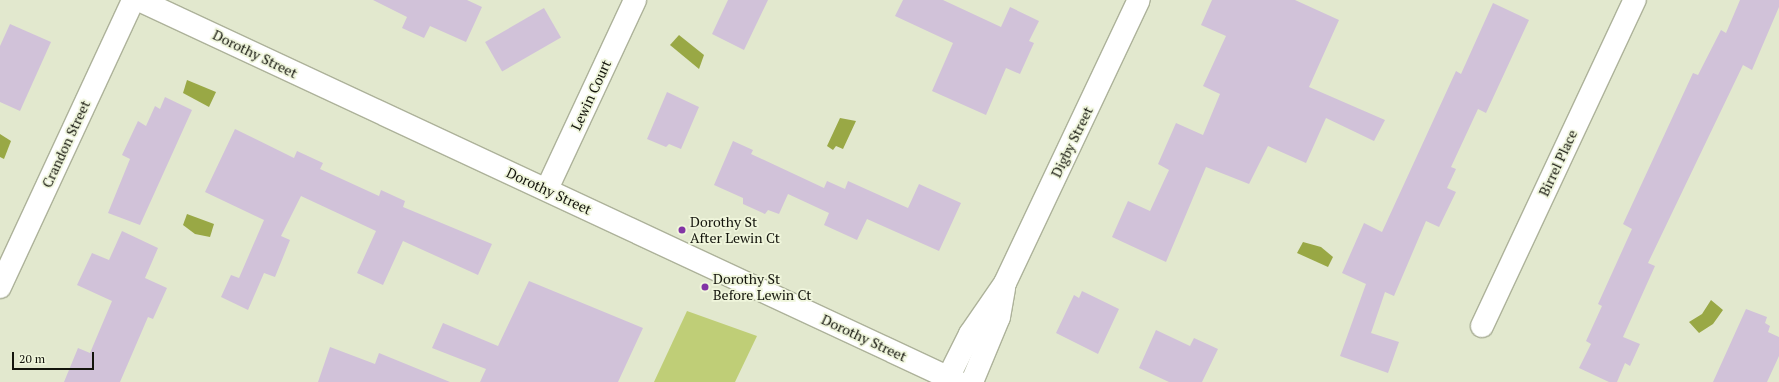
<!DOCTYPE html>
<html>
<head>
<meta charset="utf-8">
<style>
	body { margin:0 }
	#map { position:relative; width:1779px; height:382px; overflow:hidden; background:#e2e8ce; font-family:"PT Serif",serif }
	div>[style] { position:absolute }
	.green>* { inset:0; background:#bfce77 }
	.water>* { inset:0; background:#99a845 }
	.building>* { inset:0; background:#d1c2d9; transform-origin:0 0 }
	.roads { filter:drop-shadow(1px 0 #adb29a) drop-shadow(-1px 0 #adb29a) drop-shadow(0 1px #adb29a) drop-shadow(0 -1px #adb29a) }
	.minor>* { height:22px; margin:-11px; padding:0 11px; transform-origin:11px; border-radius:11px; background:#fff }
	.secondary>* { height:22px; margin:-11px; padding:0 11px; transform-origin:11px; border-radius:11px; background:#fff }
	.dots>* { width:11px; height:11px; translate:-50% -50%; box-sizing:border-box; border:2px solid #eff5db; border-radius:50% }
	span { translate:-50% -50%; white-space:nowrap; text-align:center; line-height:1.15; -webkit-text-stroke:3.5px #eff5db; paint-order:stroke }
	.street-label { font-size:14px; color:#13140c }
	.poi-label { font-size:14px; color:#13140c }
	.left { translate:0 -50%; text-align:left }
	.scale { position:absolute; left:12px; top:352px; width:82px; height:18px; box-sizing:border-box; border:2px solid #13140c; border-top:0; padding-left:5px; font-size:12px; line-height:14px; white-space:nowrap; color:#13140c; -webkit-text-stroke:3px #eff5db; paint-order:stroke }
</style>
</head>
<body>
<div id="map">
	<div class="green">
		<div style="clip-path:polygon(687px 311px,757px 336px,735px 382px,654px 382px)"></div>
	</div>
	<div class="water">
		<div style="clip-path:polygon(679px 35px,704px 55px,699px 69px,670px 45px)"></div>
		<div style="clip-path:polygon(187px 80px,216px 92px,209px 107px,183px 93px)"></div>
		<div style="clip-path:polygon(840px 118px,856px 121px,843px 149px,836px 146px,833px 150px,827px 146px)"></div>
		<div style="clip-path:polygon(0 134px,11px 141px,4px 159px,0 157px)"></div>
		<div style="clip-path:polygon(187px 214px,214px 224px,210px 237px,195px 234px,183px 225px)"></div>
		<div style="clip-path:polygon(1303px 242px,1321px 247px,1333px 257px,1328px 267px,1297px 253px)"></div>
		<div style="clip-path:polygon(1711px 300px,1723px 310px,1713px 324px,1699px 333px,1689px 322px,1702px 314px)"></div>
	</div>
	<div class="building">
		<div style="clip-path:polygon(373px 0,467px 0,482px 7px,466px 42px,430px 26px,424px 38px,402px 28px,407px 17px)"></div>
		<div style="clip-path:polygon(728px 0,768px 0,744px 50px,712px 34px)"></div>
		<div style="clip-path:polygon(903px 0,943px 0,1001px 27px,1010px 7px,1039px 21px,1029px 41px,1034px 43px,1020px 74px,1006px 68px,986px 115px,932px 91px,953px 43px,895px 16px)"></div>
		<div style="clip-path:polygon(1212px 0,1295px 0,1339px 20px,1309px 87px,1385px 120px,1374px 141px,1326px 118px,1306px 163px,1268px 146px,1249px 184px,1206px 167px,1166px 262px,1112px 237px,1128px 201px,1150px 211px,1169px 170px,1158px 164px,1176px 123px,1203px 135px,1220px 94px,1203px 86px,1226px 36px,1201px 25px)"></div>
		<div style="clip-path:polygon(1740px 0,1779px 0,1779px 7px,1752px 70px,1743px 65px,1648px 263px,1655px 266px,1623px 337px,1640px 344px,1630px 366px,1625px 363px,1617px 382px,1609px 382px,1579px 368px,1591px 344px,1586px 341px,1602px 306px,1598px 304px,1632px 229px,1623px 224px,1693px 73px,1698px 75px,1721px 30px,1726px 33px)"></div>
		<div style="clip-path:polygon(1493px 3px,1529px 20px,1486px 113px,1478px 109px,1451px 167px,1456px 169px,1447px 188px,1456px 192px,1439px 227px,1426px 221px,1394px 296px,1385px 292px,1371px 333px,1399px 342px,1388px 373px,1340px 356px,1366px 284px,1342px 273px,1364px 223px,1382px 232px,1456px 71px,1461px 74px)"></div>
		<div style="left:544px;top:8px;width:34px;height:68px;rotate:60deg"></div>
		<div style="clip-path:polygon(10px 24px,51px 42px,20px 111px,0 102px,0 46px)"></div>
		<div style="clip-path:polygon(667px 92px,699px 107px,681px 149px,669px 144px,666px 147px,647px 139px)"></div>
		<div style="clip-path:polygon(165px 97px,192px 110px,140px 225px,108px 213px,130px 159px,122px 155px,138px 121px,146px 126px,155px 106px,160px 109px)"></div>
		<div style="clip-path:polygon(235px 129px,294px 158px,297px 151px,323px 163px,320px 169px,379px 196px,381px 190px,405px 201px,403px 207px,492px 244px,478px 275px,403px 241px,383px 285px,357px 273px,376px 231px,301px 196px,281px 236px,290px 240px,275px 277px,264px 273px,248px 310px,221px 297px,231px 275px,239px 278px,264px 220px,205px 192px)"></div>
		<div style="clip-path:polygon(733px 141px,753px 150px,751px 154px,824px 188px,827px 181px,845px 189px,848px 181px,908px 208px,919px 184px,961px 203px,939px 251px,867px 219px,857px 240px,824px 225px,829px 213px,788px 194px,779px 214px,768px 210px,765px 214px,743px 204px,743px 198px,714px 185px)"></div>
		<div style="clip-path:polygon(122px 231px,158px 248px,145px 278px,167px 288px,153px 319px,148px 317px,120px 382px,64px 382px,78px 348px,90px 353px,112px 301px,77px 285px,92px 253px,109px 260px)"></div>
		<div style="clip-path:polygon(529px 281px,643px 328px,618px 382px,480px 382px,486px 369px,432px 348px,443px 323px,498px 346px)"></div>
		<div style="clip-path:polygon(1082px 291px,1119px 309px,1098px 354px,1056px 333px,1074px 295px,1079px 298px)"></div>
		<div style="clip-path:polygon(1746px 309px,1767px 317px,1765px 323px,1770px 326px,1768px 332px,1779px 337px,1779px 356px,1767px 382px,1713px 382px)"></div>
		<div style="clip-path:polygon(1156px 330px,1190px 346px,1194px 338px,1218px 349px,1202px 382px,1169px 382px,1139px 368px)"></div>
		<div style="clip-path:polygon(330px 347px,375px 364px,379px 353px,450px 382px,318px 382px)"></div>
	</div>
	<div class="roads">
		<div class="minor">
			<div style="left:547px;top:189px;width:208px;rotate:-65deg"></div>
			<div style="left:0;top:287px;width:316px;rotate:-65.1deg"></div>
			<div style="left:1482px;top:326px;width:360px;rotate:-64.9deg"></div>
			<div style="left:946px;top:382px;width:54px;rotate:-63.4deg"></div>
			<div style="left:970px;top:334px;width:62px;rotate:-55.5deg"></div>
			<div style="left:1005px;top:283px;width:313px;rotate:-64.7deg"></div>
			<div style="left:972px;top:382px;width:70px;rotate:-67.4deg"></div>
			<div style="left:999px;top:317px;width:29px;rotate:-80deg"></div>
		</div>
		<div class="secondary">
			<div style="left:139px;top:0;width:904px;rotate:25.01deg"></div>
		</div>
	</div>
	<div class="dots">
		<div style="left:682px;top:230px;background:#8234a5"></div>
		<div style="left:705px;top:287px;background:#8234a5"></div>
	</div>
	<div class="street-label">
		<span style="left:255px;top:54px;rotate:26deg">Dorothy Street</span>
		<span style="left:591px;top:95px;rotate:-65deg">Lewin Court</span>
		<span style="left:1072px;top:142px;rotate:-64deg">Digby Street</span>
		<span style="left:66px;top:144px;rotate:-65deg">Crandon Street</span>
		<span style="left:1558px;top:163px;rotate:-65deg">Birrel Place</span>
		<span style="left:549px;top:191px;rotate:25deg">Dorothy Street</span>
		<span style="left:864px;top:338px;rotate:25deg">Dorothy Street</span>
	</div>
	<div class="poi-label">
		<span class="left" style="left:690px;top:230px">Dorothy St<br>After Lewin Ct</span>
		<span class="left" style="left:713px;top:287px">Dorothy St<br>Before Lewin Ct</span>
	</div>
	<div class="scale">20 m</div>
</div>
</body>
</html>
